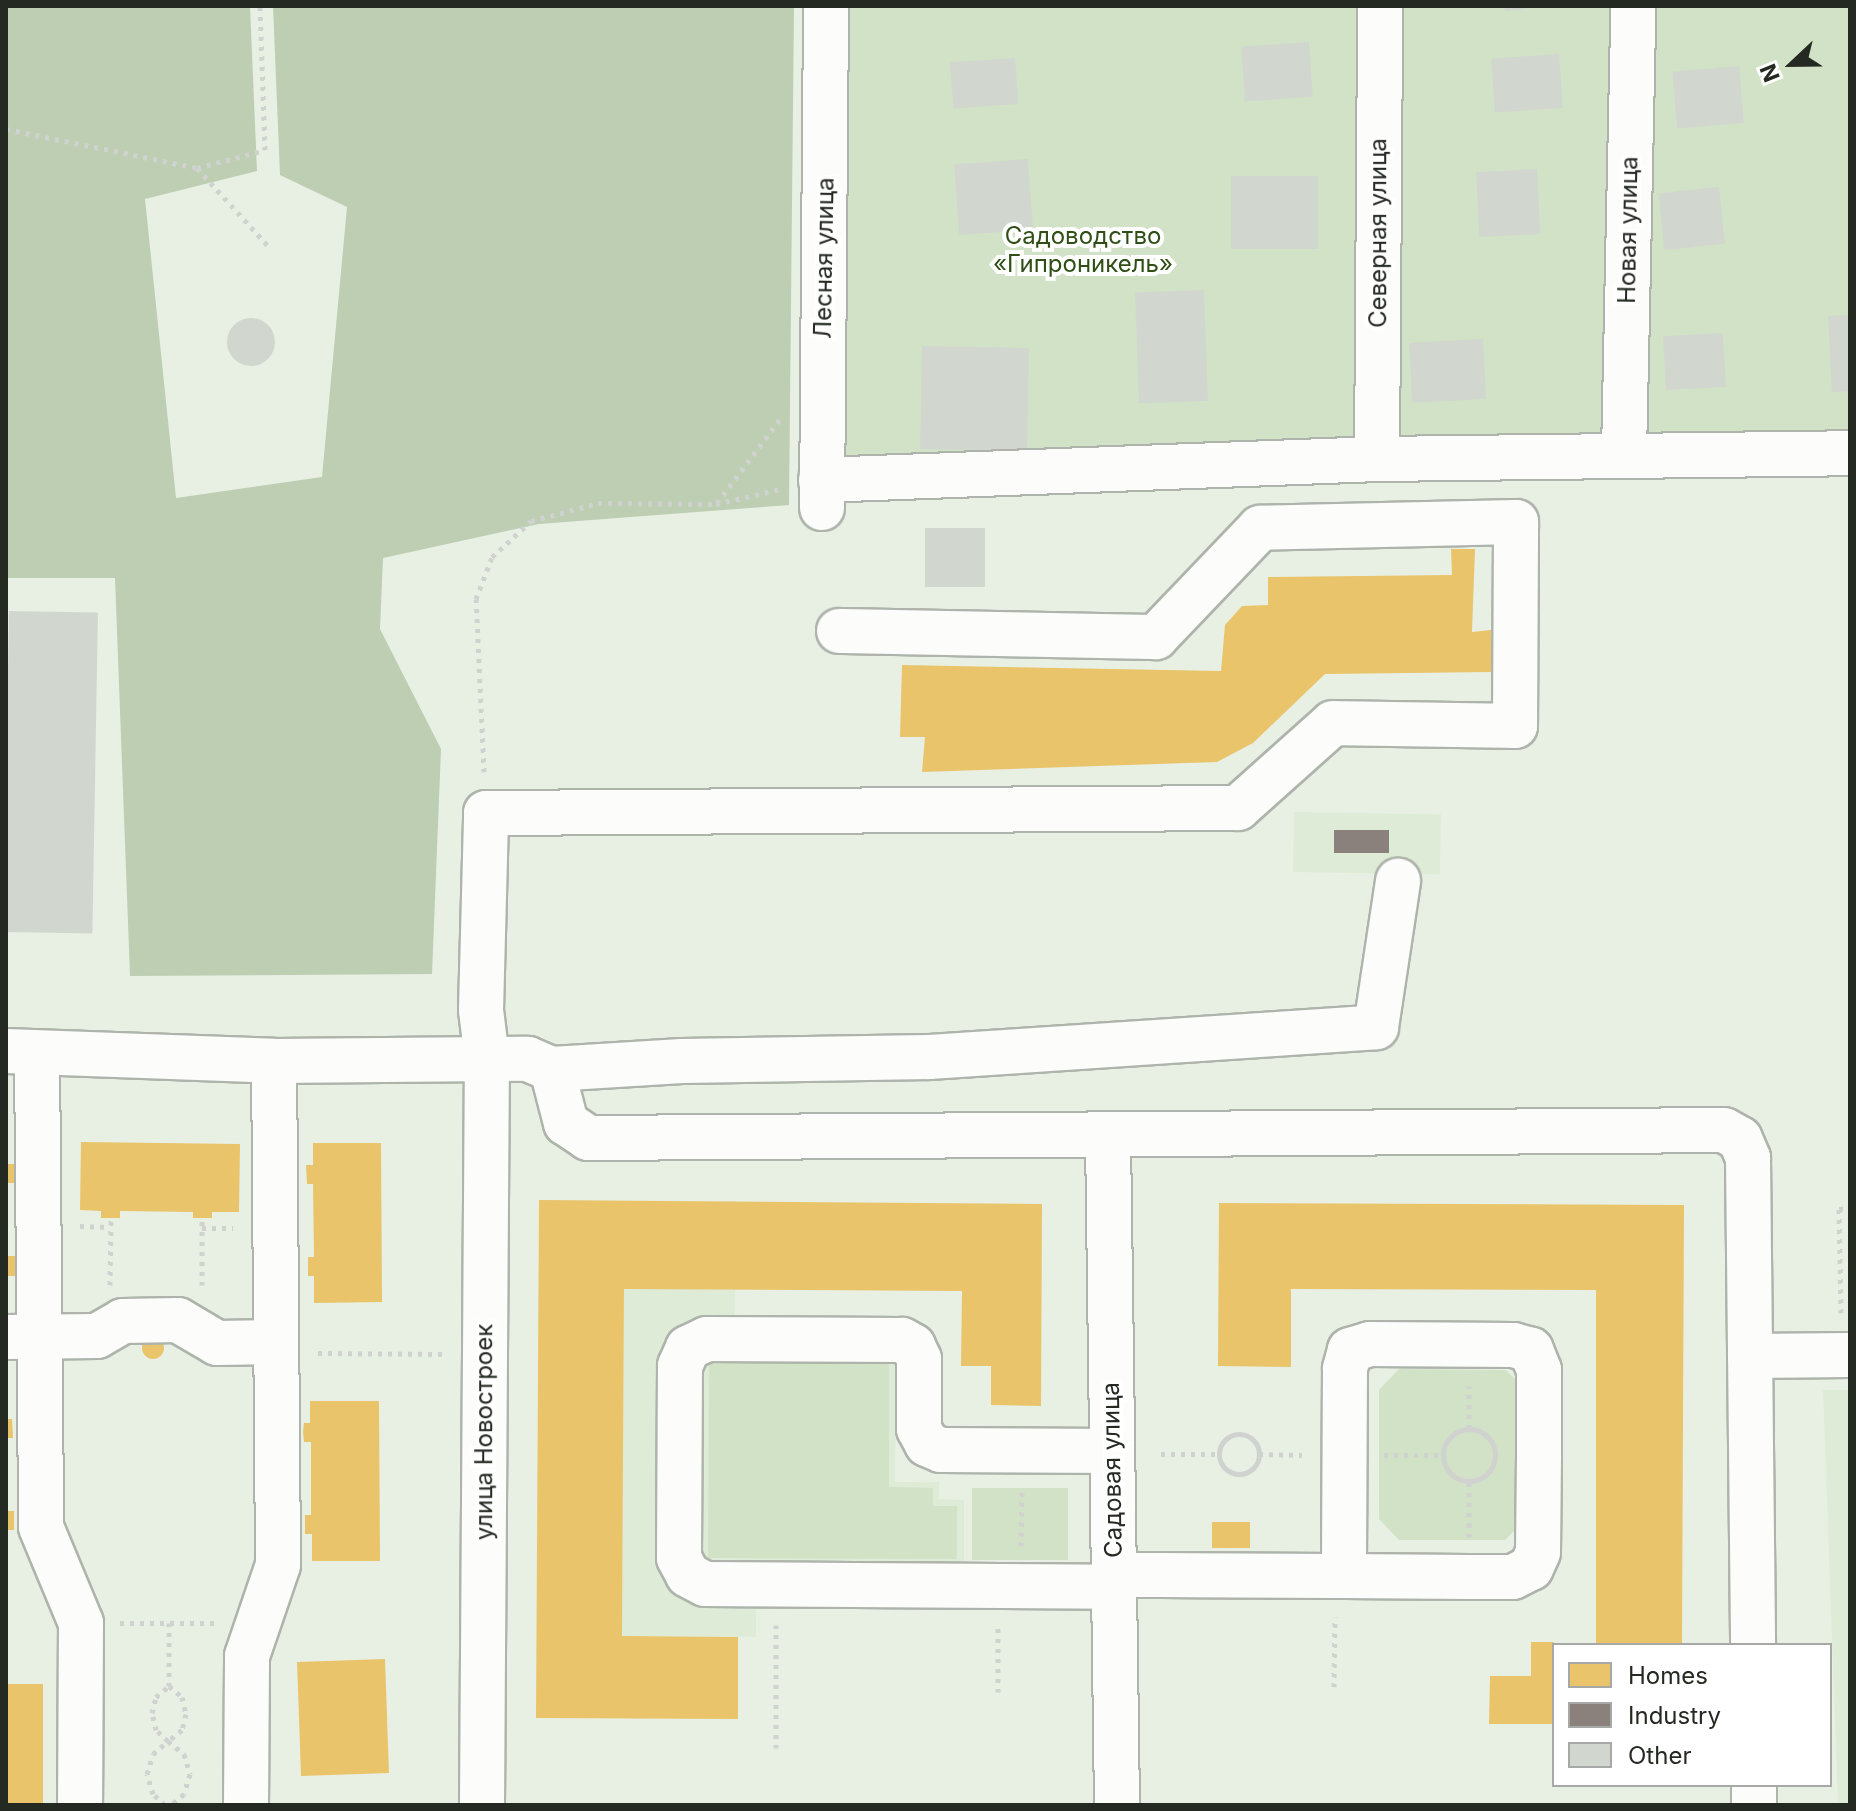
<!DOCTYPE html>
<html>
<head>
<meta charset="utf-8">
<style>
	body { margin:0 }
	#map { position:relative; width:1856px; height:1811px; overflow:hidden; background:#e8f0e4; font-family:Inter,sans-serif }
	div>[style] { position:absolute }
	.built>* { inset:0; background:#deebd7; transform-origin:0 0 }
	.green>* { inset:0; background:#d1e2c7; transform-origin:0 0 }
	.forest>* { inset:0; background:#bdceb2 }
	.homes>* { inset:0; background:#e9c46a; transform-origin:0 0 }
	.round { border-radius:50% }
	.industry>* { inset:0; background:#8a817c; transform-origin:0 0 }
	.building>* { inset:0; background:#d1d7ce; transform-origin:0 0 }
	.path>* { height:5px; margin-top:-2.5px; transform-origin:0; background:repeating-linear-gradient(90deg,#d0d2d0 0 4px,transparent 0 10px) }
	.path>.ring { margin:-2.5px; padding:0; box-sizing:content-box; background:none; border:5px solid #d0d2d0; border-radius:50% }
	.roads { filter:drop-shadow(2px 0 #aeb4ab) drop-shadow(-2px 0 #aeb4ab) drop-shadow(0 2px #aeb4ab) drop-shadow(0 -2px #aeb4ab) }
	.minor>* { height:44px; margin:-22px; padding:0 22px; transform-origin:22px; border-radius:22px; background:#fcfdfb }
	span { translate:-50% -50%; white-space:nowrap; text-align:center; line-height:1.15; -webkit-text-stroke:8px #fff; paint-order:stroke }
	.street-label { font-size:24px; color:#242922 }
	.park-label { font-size:24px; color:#2f4f16 }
	.frame { position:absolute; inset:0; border:8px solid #242922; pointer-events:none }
	.legend { position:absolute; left:1552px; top:1643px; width:280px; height:144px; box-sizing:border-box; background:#fff; border:2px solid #a7a9a7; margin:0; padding:10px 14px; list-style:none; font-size:24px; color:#242922 }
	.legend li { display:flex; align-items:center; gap:16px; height:40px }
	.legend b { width:40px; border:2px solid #a7a9a7 }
	.north { position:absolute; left:1752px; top:24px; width:80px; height:80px; -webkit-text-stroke:6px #fff; paint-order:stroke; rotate:248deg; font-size:22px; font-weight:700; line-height:32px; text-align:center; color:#242922 }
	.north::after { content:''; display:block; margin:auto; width:28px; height:36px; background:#242922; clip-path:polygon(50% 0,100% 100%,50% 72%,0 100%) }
</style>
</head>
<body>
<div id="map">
	<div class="built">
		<div style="left:1294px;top:812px;width:147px;height:60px;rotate:1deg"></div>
		<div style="clip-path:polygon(624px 1289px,735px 1289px,735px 1356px,896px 1358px,895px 1482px,939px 1482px,939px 1499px,964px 1500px,964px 1565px,756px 1584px,756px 1637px,622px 1636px)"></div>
		<div style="clip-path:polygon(1850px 1390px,1850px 1805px,1838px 1805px,1823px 1390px)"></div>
	</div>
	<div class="green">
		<div style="clip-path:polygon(846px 6px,1850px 6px,1850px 471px,1625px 470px,834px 503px)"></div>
		<div style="clip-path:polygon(709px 1363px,889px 1364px,889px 1487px,933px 1488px,933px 1506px,957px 1506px,957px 1559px,708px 1558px)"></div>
		<div style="clip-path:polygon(1399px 1369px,1506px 1370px,1527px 1391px,1527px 1518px,1505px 1540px,1399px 1540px,1379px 1519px,1379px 1390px)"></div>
		<div style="left:972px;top:1488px;width:96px;height:72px"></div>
	</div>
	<div class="forest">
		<div style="clip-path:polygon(6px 6px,250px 6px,257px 171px,145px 199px,176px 498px,322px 477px,347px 207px,280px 175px,273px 6px,794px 6px,789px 505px,539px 524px,383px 558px,380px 629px,441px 749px,432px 974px,130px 976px,115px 578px,6px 578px)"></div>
	</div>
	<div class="homes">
		<div style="clip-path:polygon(1451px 549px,1475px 549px,1472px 632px,1491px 630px,1491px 672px,1325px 674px,1253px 743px,1217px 762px,922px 772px,925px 737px,900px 737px,902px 665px,1221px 671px,1225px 625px,1242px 606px,1268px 605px,1268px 577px,1452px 575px)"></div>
		<div style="clip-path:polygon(81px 1142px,240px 1144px,239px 1212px,212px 1212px,212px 1218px,193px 1218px,193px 1212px,120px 1211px,120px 1218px,101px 1218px,101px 1211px,80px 1210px)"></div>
		<div style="clip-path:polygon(313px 1143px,381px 1143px,382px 1302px,314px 1303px,314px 1276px,308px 1276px,308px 1257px,314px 1257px,313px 1184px,307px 1184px,306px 1165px,313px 1165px)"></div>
		<div style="left:6px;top:1164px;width:9px;height:19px"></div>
		<div style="clip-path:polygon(539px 1200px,1042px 1204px,1041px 1406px,991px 1405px,991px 1366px,961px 1366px,962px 1291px,624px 1289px,622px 1636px,738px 1637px,738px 1719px,536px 1718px)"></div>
		<div style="clip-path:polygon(1219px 1203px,1684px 1205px,1682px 1645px,1596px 1645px,1596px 1290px,1291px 1289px,1291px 1367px,1218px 1366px)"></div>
		<div style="left:6px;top:1256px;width:9px;height:20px"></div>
		<div class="round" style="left:142px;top:1337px;width:22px;height:22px"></div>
		<div style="clip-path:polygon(310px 1401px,379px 1401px,380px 1561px,312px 1561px,312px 1534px,305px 1534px,305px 1515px,311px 1515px,311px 1442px,304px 1442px,303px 1432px,304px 1423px,310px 1423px)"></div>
		<div style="clip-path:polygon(6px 1419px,12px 1419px,13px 1438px,6px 1438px)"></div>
		<div style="left:6px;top:1511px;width:8px;height:19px"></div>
		<div style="left:1212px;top:1522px;width:38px;height:26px"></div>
		<div style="clip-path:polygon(1531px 1642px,1554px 1642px,1554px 1724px,1489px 1724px,1490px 1676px,1531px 1676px)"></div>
		<div style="left:385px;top:1659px;width:114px;height:88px;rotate:88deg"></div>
		<div style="left:6px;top:1684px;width:37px;height:119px"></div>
	</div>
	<div class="industry">
		<div style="left:1334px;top:830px;width:55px;height:23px"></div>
	</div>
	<div class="building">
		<div style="clip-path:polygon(1504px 6px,1532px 6px,1532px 8px,1505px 11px)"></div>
		<div style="left:1309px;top:42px;width:55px;height:68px;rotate:86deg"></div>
		<div style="left:1559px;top:54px;width:54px;height:68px;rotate:86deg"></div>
		<div style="left:1015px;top:58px;width:46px;height:65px;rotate:86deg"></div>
		<div style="left:1739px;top:66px;width:57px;height:67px;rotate:85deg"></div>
		<div style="left:1028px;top:159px;width:71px;height:74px;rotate:86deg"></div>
		<div style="left:1537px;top:169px;width:65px;height:61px;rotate:87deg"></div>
		<div style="left:1231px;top:176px;width:87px;height:73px"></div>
		<div style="left:1719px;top:187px;width:57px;height:61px;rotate:84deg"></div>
		<div style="left:1204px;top:290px;width:111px;height:69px;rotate:88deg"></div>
		<div style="clip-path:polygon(1850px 315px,1850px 391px,1832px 392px,1828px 316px)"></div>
		<div class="round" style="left:227px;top:318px;width:48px;height:48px"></div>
		<div style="left:1723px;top:333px;width:54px;height:60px;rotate:87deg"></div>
		<div style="left:1483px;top:339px;width:60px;height:74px;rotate:87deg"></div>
		<div style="left:922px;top:346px;width:107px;height:103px;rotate:1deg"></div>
		<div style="left:925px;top:528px;width:60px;height:59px"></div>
		<div style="left:9px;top:611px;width:89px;height:321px;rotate:1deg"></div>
	</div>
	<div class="path">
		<div style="left:6px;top:129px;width:195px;rotate:11.5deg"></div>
		<div style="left:197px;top:168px;width:108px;rotate:47.6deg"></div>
		<div style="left:197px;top:168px;width:70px;rotate:-14.8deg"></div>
		<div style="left:265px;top:150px;width:144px;rotate:-92deg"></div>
		<div style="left:717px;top:503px;width:105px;rotate:-53.1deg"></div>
		<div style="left:484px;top:772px;width:173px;rotate:-92.6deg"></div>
		<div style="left:476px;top:599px;width:45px;rotate:-69.1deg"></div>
		<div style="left:492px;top:557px;width:53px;rotate:-42.7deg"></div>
		<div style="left:531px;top:521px;width:69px;rotate:-15deg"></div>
		<div style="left:598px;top:503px;width:118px;rotate:0.5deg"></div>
		<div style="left:716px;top:504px;width:67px;rotate:-13deg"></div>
		<div style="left:80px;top:1226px;width:30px;rotate:2deg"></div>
		<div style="left:202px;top:1228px;width:31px"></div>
		<div style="left:110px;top:1285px;width:67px;rotate:-89.1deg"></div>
		<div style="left:202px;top:1285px;width:67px;rotate:-90deg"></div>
		<div style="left:1841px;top:1313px;width:104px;rotate:-91.1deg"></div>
		<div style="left:1839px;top:1209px;width:11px;rotate:-5deg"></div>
		<div style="left:318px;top:1353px;width:126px;rotate:0.5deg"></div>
		<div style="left:1469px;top:1429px;width:43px;rotate:-90deg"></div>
		<div class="ring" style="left:1443px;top:1429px;width:47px;height:47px"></div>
		<div class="ring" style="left:1219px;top:1434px;width:35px;height:35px"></div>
		<div style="left:1161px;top:1454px;width:58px"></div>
		<div style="left:1259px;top:1454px;width:43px;rotate:1.3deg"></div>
		<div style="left:1384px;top:1455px;width:58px"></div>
		<div style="left:1469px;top:1537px;width:55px;rotate:-90deg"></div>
		<div style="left:1021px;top:1546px;width:54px;rotate:-88.9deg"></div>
		<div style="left:120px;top:1623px;width:94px"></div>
		<div style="left:169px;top:1623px;width:63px;rotate:90deg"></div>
		<div style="left:169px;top:1686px;width:17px;rotate:40deg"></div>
		<div style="left:182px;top:1697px;width:17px;rotate:77deg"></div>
		<div style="left:186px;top:1714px;width:16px;rotate:104deg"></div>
		<div style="left:182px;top:1730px;width:18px;rotate:142deg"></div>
		<div style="left:168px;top:1741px;width:21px;rotate:39deg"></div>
		<div style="left:184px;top:1754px;width:21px;rotate:73deg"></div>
		<div style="left:190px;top:1774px;width:21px;rotate:107deg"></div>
		<div style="left:184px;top:1794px;width:17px;rotate:140deg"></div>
		<div style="left:1334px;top:1687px;width:70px;rotate:-89.2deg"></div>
		<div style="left:998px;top:1692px;width:65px;rotate:-90deg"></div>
		<div style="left:776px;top:1748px;width:123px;rotate:-90deg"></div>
		<div style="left:165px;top:1805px;width:16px;rotate:-137deg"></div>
		<div style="left:153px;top:1794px;width:21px;rotate:-107deg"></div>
		<div style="left:147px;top:1774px;width:21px;rotate:-73deg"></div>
		<div style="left:153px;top:1754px;width:20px;rotate:-41deg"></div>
		<div style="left:168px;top:1741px;width:16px;rotate:-137deg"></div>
		<div style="left:156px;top:1730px;width:17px;rotate:-103deg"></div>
		<div style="left:152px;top:1713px;width:16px;rotate:-76deg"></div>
		<div style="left:156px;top:1697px;width:17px;rotate:-40deg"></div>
	</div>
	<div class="roads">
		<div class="minor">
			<div style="left:1624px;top:454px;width:448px;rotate:-88.8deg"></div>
			<div style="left:1377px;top:459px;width:453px;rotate:-89.6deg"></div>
			<div style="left:821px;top:480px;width:556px;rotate:-2.16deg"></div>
			<div style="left:1377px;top:459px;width:473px;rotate:-0.7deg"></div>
			<div style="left:822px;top:508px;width:502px;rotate:-89.54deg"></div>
			<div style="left:6px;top:1051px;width:268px;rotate:2.1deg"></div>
			<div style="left:274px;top:1061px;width:254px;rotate:-0.5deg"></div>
			<div style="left:528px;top:1059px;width:26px;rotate:23deg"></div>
			<div style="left:552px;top:1069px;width:130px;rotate:-3.5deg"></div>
			<div style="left:682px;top:1061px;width:247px;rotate:-0.9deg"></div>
			<div style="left:929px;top:1057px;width:448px;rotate:-3.8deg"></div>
			<div style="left:1376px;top:1027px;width:148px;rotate:-81.4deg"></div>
			<div style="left:37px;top:1053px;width:474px;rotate:89.5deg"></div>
			<div style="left:41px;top:1527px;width:104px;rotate:67.4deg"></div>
			<div style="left:81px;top:1623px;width:182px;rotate:90.3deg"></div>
			<div style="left:552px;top:1069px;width:56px;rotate:75.5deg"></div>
			<div style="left:566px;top:1123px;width:27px;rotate:34deg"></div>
			<div style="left:588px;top:1138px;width:1136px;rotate:-0.4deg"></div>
			<div style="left:1724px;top:1130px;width:18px;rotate:29deg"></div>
			<div style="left:1740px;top:1139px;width:21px;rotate:67deg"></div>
			<div style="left:1748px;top:1158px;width:487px;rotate:89.4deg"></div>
			<div style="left:1108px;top:1136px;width:669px;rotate:89.23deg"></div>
			<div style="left:6px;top:1337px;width:91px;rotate:-0.6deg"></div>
			<div style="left:97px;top:1336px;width:30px;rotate:-30deg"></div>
			<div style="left:123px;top:1321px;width:55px;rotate:-1deg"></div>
			<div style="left:178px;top:1320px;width:45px;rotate:30.5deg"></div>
			<div style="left:217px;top:1343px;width:59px;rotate:-1deg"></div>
			<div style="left:1750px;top:1356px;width:100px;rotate:-0.6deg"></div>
			<div style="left:1112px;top:1451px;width:171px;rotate:-179.7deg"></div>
			<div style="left:941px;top:1450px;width:15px;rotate:-157deg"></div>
			<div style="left:927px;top:1444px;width:17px;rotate:-118deg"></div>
			<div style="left:919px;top:1429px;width:70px;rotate:-90deg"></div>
			<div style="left:919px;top:1359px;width:14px;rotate:-115deg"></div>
			<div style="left:913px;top:1346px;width:13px;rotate:-151deg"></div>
			<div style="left:902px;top:1340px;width:195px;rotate:-179.7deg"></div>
			<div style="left:707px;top:1339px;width:21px;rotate:155deg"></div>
			<div style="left:688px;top:1348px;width:20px;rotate:114deg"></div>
			<div style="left:680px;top:1366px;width:192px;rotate:90.3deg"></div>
			<div style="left:679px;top:1558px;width:19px;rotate:62deg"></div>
			<div style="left:688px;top:1575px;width:19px;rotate:28deg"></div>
			<div style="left:705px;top:1584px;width:408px;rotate:0.4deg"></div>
			<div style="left:1113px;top:1575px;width:49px"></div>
			<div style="left:1162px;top:1575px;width:173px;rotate:0.3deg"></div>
			<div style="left:1335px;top:1576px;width:9px"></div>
			<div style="left:1344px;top:1576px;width:125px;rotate:0.5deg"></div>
			<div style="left:1469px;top:1577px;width:44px"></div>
			<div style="left:1513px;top:1577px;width:20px;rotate:-27deg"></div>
			<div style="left:1531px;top:1568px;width:17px;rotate:-66deg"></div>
			<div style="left:1538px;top:1552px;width:97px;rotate:-89.4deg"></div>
			<div style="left:1539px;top:1455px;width:85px;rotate:-90deg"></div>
			<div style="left:1539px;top:1370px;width:22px;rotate:-112deg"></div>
			<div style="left:1531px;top:1350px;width:18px;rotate:-164deg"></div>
			<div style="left:1514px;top:1345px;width:144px;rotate:-179.6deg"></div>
			<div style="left:1370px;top:1344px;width:21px;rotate:163deg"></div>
			<div style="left:1350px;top:1350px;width:20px;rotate:105deg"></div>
			<div style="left:1345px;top:1369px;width:207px;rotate:90.3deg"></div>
			<div style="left:1754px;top:1785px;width:20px;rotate:90deg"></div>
			<div style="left:246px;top:1805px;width:149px;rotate:-89.6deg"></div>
			<div style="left:247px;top:1656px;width:96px;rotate:-71.2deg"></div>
			<div style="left:278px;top:1565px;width:504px;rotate:-90.45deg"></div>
			<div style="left:482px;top:1805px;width:746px;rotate:-89.62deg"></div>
			<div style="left:487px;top:1059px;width:49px;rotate:-97deg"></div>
			<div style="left:481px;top:1010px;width:197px;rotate:-88.5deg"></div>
			<div style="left:486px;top:813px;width:752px;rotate:-0.38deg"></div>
			<div style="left:1238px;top:808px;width:127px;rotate:-41.8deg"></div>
			<div style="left:1333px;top:723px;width:182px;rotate:0.9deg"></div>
			<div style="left:1515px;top:726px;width:204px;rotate:-89.7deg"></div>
			<div style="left:1516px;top:522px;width:256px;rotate:178.7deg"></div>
			<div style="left:1260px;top:528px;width:151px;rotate:133.7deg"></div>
			<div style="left:1156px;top:637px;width:317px;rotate:-178.9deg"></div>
		</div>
	</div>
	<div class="street-label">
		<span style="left:1628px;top:230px;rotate:-89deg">Новая улица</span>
		<span style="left:1378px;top:233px;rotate:-90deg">Северная улица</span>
		<span style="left:824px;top:258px;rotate:-89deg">Лесная улица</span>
		<span style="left:484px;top:1432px;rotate:-90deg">улица Новостроек</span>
		<span style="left:1112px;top:1470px;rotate:-91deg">Садовая улица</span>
	</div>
	<div class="park-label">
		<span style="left:1083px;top:250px">Садоводство<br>«Гипроникель»</span>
	</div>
	<div class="frame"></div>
	<ul class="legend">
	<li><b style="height:22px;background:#e9c46a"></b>Homes</li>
	<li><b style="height:22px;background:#8a817c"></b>Industry</li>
	<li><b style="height:22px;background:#d1d7ce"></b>Other</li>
	</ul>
	<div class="north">N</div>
</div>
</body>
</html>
